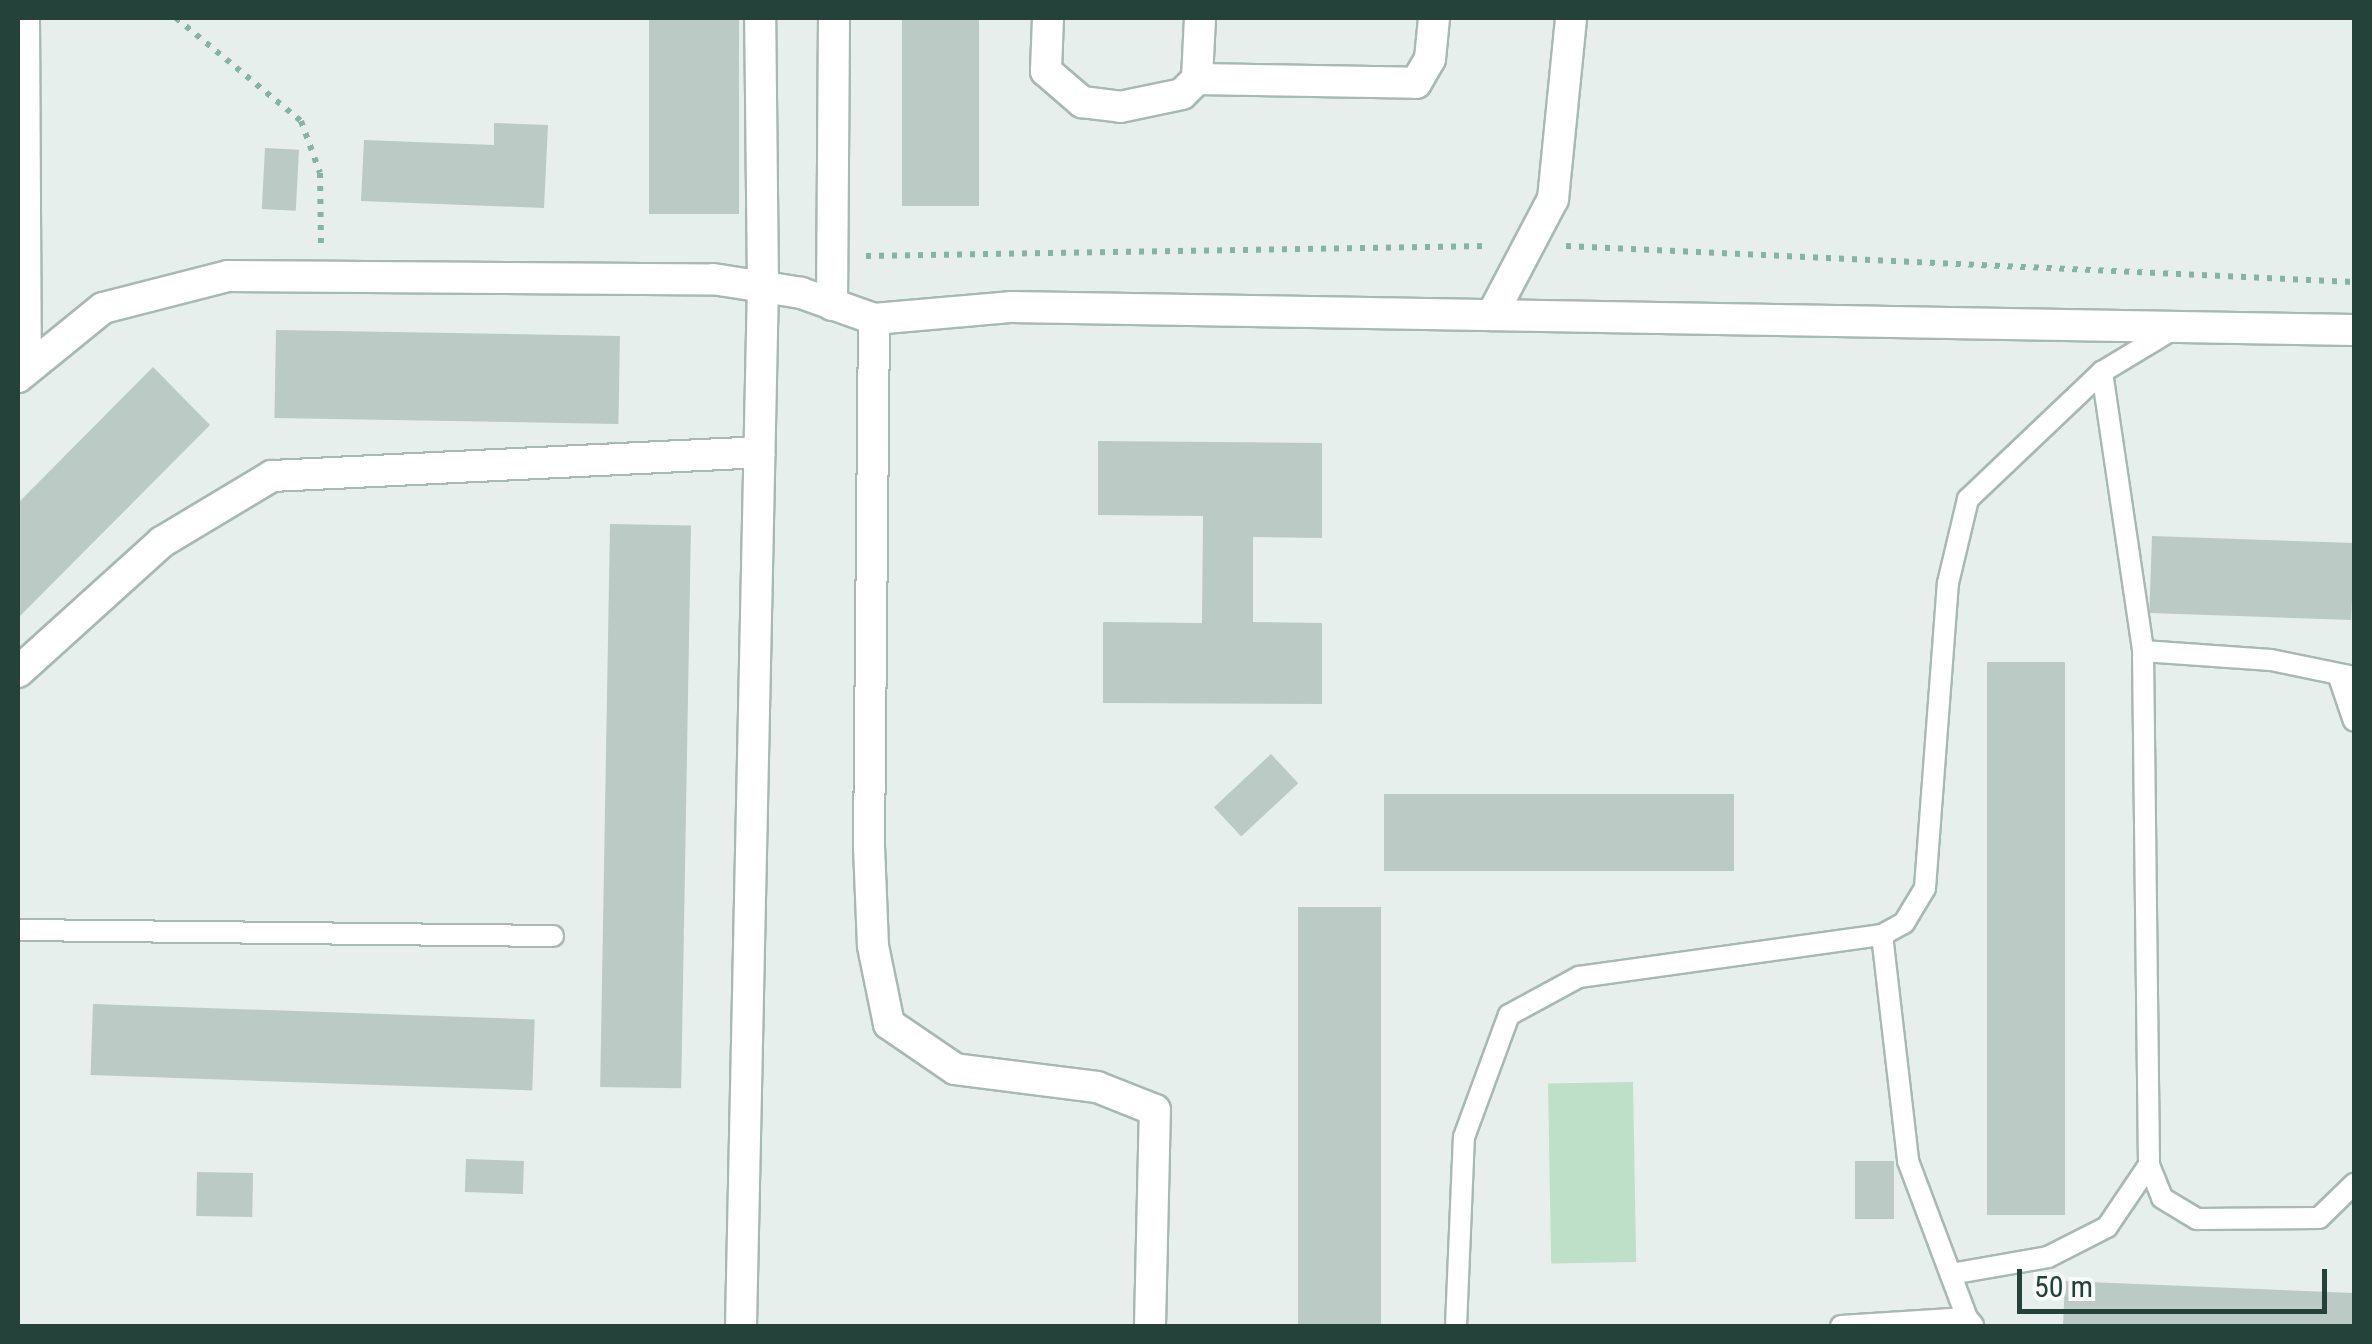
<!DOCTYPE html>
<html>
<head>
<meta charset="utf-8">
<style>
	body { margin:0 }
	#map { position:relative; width:2372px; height:1344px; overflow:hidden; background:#e6efeb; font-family:"Roboto Condensed",sans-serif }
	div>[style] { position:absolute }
	.green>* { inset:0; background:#bfe0c8; transform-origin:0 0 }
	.building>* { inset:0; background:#bbcac4; transform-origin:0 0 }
	.path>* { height:6px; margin-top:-3px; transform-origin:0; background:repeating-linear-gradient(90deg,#86b3a5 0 5px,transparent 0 13px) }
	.roads { filter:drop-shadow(2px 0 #a8b8b2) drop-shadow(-2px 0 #a8b8b2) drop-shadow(0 2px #a8b8b2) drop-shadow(0 -2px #a8b8b2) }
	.lane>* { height:20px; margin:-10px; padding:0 10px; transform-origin:10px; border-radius:10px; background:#fff }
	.street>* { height:30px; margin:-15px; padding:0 15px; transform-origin:15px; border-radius:15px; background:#fff }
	span { translate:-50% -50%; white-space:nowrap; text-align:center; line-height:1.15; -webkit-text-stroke:8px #f7fbf9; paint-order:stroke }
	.frame { position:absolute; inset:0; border:20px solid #24423a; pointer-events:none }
	.scale { position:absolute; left:2017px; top:1269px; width:310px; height:45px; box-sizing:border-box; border:5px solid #24423a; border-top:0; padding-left:12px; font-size:30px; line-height:35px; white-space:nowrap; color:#24423a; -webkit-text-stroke:8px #f7fbf9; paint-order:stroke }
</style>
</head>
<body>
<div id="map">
	<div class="green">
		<div style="left:1633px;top:1082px;width:180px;height:85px;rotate:89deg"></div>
	</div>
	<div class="building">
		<div style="left:649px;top:18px;width:90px;height:196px"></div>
		<div style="left:902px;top:18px;width:77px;height:188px"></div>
		<div style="clip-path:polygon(494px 123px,548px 125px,544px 208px,361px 201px,364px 140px,494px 145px)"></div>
		<div style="left:265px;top:148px;width:34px;height:61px;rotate:3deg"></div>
		<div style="left:276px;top:330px;width:344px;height:88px;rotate:1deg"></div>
		<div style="clip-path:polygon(153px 367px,210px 425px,18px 618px,18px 503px)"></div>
		<div style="clip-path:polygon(1098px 441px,1322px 443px,1322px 538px,1253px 537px,1253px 622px,1322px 623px,1322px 704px,1103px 703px,1103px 622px,1202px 623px,1203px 516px,1098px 515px)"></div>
		<div style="left:610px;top:524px;width:81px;height:563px;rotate:1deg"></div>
		<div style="left:2152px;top:536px;width:202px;height:77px;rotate:2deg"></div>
		<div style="left:1987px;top:662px;width:78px;height:553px"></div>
		<div style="left:1271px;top:754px;width:40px;height:78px;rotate:47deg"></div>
		<div style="left:1384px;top:794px;width:350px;height:77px"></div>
		<div style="left:1298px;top:907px;width:83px;height:419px"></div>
		<div style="left:93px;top:1004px;width:442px;height:71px;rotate:2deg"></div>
		<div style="left:466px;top:1159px;width:58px;height:33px;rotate:2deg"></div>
		<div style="left:1855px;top:1161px;width:39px;height:58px"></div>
		<div style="left:197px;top:1172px;width:56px;height:44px;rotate:1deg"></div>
		<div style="clip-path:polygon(2065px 1281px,2354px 1293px,2354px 1326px,2063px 1326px)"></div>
	</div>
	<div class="path">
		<div style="left:176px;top:18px;width:162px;rotate:39.5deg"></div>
		<div style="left:301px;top:121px;width:55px;rotate:69.9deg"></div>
		<div style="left:320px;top:173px;width:72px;rotate:89.2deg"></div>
		<div style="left:1566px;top:246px;width:789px;rotate:2.62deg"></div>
		<div style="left:866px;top:256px;width:622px;rotate:-0.92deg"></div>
	</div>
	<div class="roads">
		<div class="lane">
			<div style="left:2102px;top:372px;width:282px;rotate:81.6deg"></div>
			<div style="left:2143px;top:651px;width:514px;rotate:89.33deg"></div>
			<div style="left:2149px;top:1165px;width:35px;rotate:68deg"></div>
			<div style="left:2162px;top:1198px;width:41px;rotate:31deg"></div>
			<div style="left:2197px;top:1219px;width:122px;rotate:-0.5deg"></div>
			<div style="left:2319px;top:1218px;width:49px;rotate:-44.2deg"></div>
			<div style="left:2143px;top:651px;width:128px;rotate:4deg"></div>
			<div style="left:2271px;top:660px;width:85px;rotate:11.6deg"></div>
			<div style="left:2339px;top:677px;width:46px;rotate:71.2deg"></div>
			<div style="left:18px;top:930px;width:535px;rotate:0.64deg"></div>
			<div style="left:1882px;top:935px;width:227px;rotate:83.4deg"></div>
			<div style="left:1908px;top:1161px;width:168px;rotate:69.4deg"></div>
			<div style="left:1951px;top:1274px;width:98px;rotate:-9.9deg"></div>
			<div style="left:2048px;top:1257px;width:66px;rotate:-27deg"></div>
			<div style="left:2107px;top:1227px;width:75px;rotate:-55.9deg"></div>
			<div style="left:1456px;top:1326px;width:189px;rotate:-87.6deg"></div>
			<div style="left:1464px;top:1137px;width:130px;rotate:-69.8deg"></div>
			<div style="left:1509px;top:1015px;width:80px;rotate:-28.5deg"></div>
			<div style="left:1579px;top:977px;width:306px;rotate:-7.9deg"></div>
			<div style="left:1882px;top:935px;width:25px;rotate:-29deg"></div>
			<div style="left:1904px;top:923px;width:41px;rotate:-59deg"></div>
			<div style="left:1925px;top:888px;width:306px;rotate:-85.7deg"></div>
			<div style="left:1948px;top:583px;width:86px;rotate:-76.6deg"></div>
			<div style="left:1968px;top:499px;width:185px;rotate:-43.5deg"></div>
			<div style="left:2102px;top:372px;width:85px;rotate:-31.1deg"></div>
			<div style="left:1841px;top:1326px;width:126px;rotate:-3.6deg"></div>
			<div style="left:1967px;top:1318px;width:9px;rotate:49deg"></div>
		</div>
		<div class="street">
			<div style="left:24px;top:18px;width:352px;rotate:89.7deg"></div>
			<div style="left:1048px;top:18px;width:53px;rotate:92.2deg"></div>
			<div style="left:1046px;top:71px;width:48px;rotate:40.7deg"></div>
			<div style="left:1082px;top:102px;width:38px;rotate:7deg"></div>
			<div style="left:1120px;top:107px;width:63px;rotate:-11.8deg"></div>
			<div style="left:1182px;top:94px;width:21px;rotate:-45deg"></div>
			<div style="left:1197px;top:79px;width:61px;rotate:-87.2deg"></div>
			<div style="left:1197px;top:79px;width:219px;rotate:1deg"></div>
			<div style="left:1416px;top:83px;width:28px;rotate:-60deg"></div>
			<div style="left:1430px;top:59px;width:41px;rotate:-84.4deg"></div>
			<div style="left:832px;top:305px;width:287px;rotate:-89.6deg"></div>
			<div style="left:1492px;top:315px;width:131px;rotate:-62.3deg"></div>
			<div style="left:1553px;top:199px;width:182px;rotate:-84.3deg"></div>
			<div style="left:18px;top:377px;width:109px;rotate:-39.1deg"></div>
			<div style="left:103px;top:308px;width:129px;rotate:-14.4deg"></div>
			<div style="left:228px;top:276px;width:485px;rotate:0.4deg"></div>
			<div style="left:713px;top:279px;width:89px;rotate:9deg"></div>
			<div style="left:801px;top:293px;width:77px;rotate:19.6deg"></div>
			<div style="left:18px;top:672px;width:194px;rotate:-42.1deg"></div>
			<div style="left:162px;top:542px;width:128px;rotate:-31deg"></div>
			<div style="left:272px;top:476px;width:488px;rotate:-2.8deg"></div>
			<div style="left:741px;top:1326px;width:1039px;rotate:-88.79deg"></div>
			<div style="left:763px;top:287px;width:269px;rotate:-90.6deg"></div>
			<div style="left:1150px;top:1326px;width:216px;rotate:-88.7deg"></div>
			<div style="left:1155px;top:1110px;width:62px;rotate:-158.4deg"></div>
			<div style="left:1097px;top:1087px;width:143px;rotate:-172.8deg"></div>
			<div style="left:955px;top:1069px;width:80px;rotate:-145.7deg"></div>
			<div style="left:889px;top:1024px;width:80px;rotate:-101.6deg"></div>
			<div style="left:873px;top:946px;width:98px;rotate:-92.3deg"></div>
			<div style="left:869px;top:848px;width:529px;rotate:-89.46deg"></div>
			<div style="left:874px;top:319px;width:139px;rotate:-5deg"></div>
			<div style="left:1012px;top:307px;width:1342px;rotate:0.98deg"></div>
		</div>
	</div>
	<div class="frame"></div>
	<div class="scale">50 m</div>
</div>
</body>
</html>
